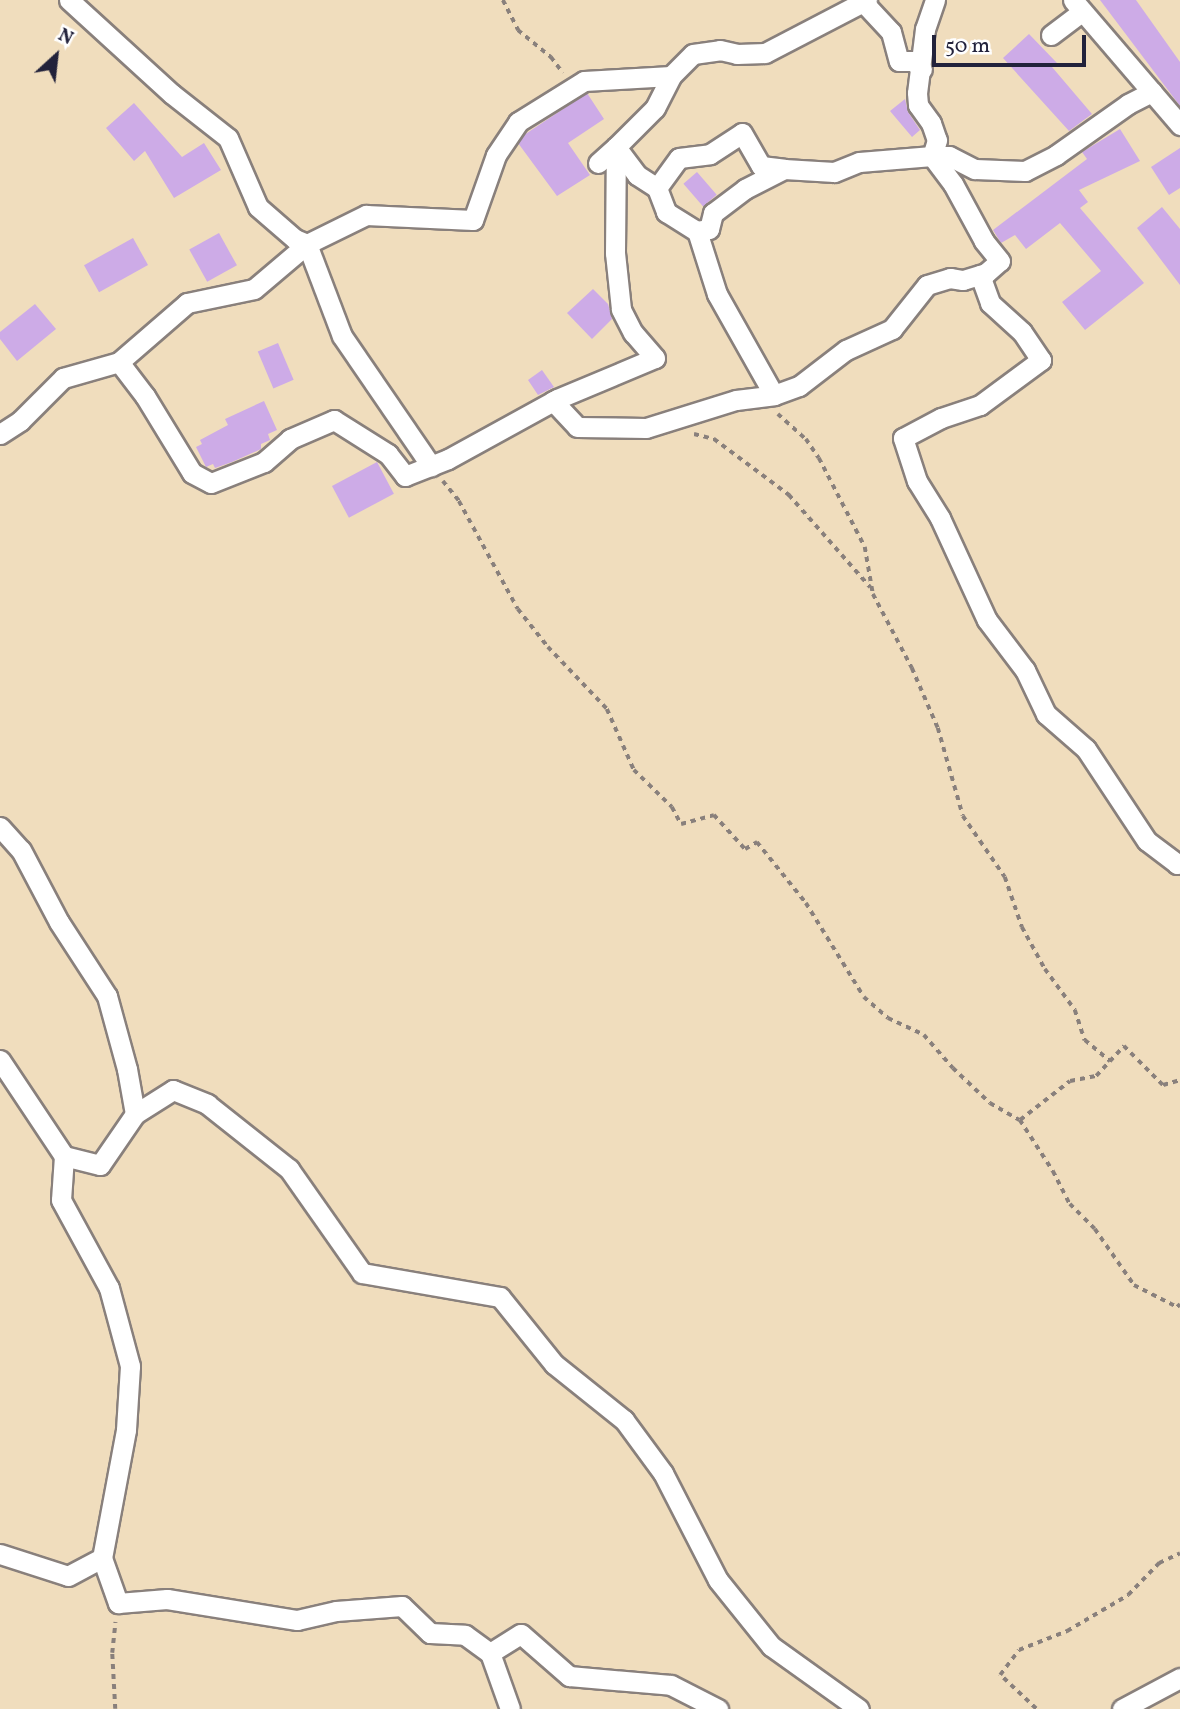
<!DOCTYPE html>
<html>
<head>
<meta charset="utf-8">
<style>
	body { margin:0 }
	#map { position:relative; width:1180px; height:1709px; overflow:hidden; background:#f0ddbd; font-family:Vollkorn,serif }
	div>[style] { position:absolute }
	.building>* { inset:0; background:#cdabe7; transform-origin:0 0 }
	.path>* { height:3.5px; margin-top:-1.75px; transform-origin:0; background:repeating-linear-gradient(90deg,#89807c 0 5px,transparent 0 10px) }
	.roads { filter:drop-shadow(2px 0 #89807c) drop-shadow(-2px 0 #89807c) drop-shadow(0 2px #89807c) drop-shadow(0 -2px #89807c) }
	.street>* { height:19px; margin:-9.5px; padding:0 9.5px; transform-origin:9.5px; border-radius:9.5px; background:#fff }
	span { translate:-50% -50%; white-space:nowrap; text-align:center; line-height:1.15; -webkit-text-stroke:7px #fff; paint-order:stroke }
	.north { position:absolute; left:21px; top:21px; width:70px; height:70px; -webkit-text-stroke:5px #fff; paint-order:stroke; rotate:27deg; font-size:19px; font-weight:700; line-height:28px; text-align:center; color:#22223b }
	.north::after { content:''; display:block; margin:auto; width:24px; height:32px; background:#22223b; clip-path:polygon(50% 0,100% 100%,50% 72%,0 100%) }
	.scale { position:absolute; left:932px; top:35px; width:154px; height:32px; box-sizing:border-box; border:4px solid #22223b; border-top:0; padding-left:9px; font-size:21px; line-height:24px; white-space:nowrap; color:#22223b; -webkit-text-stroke:5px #fff; paint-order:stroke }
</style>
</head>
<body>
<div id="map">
	<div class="building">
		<div style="clip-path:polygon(1100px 0,1136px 0,1180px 62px,1180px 106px)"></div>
		<div style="clip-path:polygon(1029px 34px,1057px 63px,1052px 67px,1092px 114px,1069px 131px,1003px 58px)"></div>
		<div style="clip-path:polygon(587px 93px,604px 119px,568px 143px,590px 175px,557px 196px,518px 143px,524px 135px)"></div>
		<div style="clip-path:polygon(905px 99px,908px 112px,920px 130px,912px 137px,890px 111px)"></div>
		<div style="clip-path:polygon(134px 103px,182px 157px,204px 143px,221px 170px,174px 198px,145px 151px,134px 161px,106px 128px)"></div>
		<div style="clip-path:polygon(1120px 129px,1140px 161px,1079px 190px,1088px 202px,1080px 208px,1144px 283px,1085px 330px,1062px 302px,1101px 271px,1060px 223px,1026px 249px,1015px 235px,1001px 243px,993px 230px,1087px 159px,1082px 152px)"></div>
		<div style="clip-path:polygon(1180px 148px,1180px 188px,1169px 195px,1151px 167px)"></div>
		<div style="left:697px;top:172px;width:30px;height:18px;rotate:49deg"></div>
		<div style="clip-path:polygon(1162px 207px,1180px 229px,1180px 285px,1137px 228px)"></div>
		<div style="left:219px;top:233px;width:37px;height:34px;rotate:61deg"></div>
		<div style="left:133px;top:238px;width:31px;height:56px;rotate:61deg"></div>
		<div style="clip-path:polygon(593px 289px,608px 304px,612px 319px,592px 339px,567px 313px)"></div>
		<div style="clip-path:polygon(35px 304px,56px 329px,17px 361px,0 339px,0 332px)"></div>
		<div style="left:278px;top:343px;width:40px;height:22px;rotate:67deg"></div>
		<div style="clip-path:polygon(542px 370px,554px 387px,538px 395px,528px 380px)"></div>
		<div style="clip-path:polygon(264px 401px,277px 430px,268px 434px,270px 440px,261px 444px,261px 449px,232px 462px,215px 468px,213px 464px,206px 467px,196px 447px,202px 444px,200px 440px,228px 425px,225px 419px)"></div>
		<div style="left:377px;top:462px;width:36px;height:51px;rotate:62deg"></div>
	</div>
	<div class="path">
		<div style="left:503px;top:0;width:34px;rotate:63deg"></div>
		<div style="left:518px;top:30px;width:43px;rotate:39.3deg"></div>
		<div style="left:551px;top:57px;width:20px;rotate:53deg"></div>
		<div style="left:778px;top:414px;width:38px;rotate:42deg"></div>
		<div style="left:806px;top:439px;width:23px;rotate:56deg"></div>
		<div style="left:819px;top:458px;width:100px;rotate:62.7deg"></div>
		<div style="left:865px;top:547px;width:48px;rotate:80.3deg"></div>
		<div style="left:873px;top:594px;width:84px;rotate:62.2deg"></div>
		<div style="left:912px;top:668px;width:65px;rotate:66.6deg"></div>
		<div style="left:938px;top:728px;width:91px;rotate:74.1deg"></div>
		<div style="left:963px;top:816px;width:74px;rotate:55.5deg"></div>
		<div style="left:1005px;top:877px;width:53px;rotate:71.2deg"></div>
		<div style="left:1022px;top:927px;width:48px;rotate:61.3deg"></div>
		<div style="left:1045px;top:969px;width:51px;rotate:53.8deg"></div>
		<div style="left:1075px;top:1010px;width:32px;rotate:72deg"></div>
		<div style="left:1085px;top:1040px;width:33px;rotate:40deg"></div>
		<div style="left:694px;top:434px;width:21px;rotate:14deg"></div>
		<div style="left:714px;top:439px;width:94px;rotate:36.7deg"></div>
		<div style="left:789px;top:495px;width:123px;rotate:48.6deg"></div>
		<div style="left:443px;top:481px;width:26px;rotate:51deg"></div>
		<div style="left:459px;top:501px;width:123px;rotate:61.4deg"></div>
		<div style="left:518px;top:609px;width:48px;rotate:51.7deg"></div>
		<div style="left:548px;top:647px;width:86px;rotate:46.4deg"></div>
		<div style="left:607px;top:709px;width:67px;rotate:66.1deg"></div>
		<div style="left:634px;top:770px;width:53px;rotate:44.2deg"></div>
		<div style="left:672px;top:807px;width:19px;rotate:62deg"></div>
		<div style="left:681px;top:824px;width:34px;rotate:-15deg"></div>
		<div style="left:714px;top:815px;width:46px;rotate:47.6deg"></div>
		<div style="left:745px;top:849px;width:14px;rotate:-30deg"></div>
		<div style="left:757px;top:842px;width:78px;rotate:51.2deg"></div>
		<div style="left:806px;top:903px;width:110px;rotate:58.3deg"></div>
		<div style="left:864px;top:997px;width:32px;rotate:41deg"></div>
		<div style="left:888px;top:1018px;width:40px;rotate:25deg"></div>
		<div style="left:924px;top:1035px;width:44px;rotate:48.7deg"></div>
		<div style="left:953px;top:1068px;width:51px;rotate:43.4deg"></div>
		<div style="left:990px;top:1103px;width:34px;rotate:30deg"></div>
		<div style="left:1020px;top:1120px;width:63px;rotate:-38deg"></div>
		<div style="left:1070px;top:1081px;width:26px;rotate:-11deg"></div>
		<div style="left:1096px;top:1076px;width:41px;rotate:-47deg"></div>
		<div style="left:1124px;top:1046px;width:55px;rotate:45deg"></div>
		<div style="left:1163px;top:1085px;width:18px;rotate:-16deg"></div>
		<div style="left:1020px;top:1120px;width:61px;rotate:57.1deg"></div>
		<div style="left:1053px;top:1171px;width:37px;rotate:63deg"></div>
		<div style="left:1070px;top:1204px;width:35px;rotate:45deg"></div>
		<div style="left:1095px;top:1229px;width:68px;rotate:55.1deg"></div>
		<div style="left:1134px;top:1285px;width:48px;rotate:27.1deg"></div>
		<div style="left:1177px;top:1307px;width:4px;rotate:-45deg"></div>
		<div style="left:115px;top:1709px;width:56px;rotate:-93.1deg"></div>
		<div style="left:112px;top:1653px;width:31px;rotate:-84deg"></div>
		<div style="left:1036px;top:1709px;width:50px;rotate:-136.6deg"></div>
		<div style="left:1000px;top:1675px;width:31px;rotate:-53deg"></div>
		<div style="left:1019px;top:1650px;width:52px;rotate:-21.6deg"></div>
		<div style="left:1067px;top:1631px;width:71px;rotate:-30.5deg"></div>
		<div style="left:1128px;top:1595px;width:45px;rotate:-45.9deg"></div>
		<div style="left:1159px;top:1563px;width:23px;rotate:-25deg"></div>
	</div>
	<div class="roads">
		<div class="street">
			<div style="left:69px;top:0;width:139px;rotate:42.4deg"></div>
			<div style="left:172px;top:94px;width:71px;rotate:38.2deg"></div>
			<div style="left:228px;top:138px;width:75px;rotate:66.5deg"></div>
			<div style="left:258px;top:207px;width:49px;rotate:40.9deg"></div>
			<div style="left:295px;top:239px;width:13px;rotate:23deg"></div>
			<div style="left:307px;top:244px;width:98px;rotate:69.2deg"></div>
			<div style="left:342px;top:336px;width:158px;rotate:55.6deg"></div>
			<div style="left:935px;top:0;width:31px;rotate:109deg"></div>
			<div style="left:925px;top:29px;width:64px;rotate:97.1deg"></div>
			<div style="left:917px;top:93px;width:12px;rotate:85deg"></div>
			<div style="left:918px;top:105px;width:22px;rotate:54deg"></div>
			<div style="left:931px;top:123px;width:18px;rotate:71deg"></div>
			<div style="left:937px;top:140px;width:17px;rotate:107deg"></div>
			<div style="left:932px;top:156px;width:17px"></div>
			<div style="left:949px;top:156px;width:29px;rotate:27deg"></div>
			<div style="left:975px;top:169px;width:50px;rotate:2.3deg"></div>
			<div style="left:1025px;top:171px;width:35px;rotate:-27deg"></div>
			<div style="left:1056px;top:155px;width:88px;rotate:-35.3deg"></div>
			<div style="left:1128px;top:104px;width:27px;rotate:-27deg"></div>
			<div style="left:1073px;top:0;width:165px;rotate:49.4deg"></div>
			<div style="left:863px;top:2px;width:41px;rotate:47deg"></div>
			<div style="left:891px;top:32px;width:30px;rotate:75deg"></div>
			<div style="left:899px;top:61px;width:14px"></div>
			<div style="left:913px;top:61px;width:12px;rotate:42deg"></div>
			<div style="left:1051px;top:35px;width:39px;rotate:-37deg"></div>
			<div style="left:598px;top:163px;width:24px;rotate:-42deg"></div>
			<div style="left:616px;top:147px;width:35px;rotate:53deg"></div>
			<div style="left:637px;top:175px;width:24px;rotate:33deg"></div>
			<div style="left:657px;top:188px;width:26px;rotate:69deg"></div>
			<div style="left:666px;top:212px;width:36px;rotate:32deg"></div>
			<div style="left:697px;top:231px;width:66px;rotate:72.4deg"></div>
			<div style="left:717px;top:294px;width:116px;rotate:60.6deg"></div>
			<div style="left:774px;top:395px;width:27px;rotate:-20deg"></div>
			<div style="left:799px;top:386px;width:59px;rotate:-37.5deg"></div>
			<div style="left:846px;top:350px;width:51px;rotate:-24.5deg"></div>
			<div style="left:892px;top:329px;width:56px;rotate:-51.5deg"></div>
			<div style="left:927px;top:285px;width:24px;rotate:-17deg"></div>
			<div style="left:950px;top:278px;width:13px;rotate:9deg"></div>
			<div style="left:963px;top:280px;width:24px;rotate:-17deg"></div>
			<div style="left:986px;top:273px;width:18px;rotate:-41deg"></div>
			<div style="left:1000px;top:261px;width:26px;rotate:-129deg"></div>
			<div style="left:984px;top:241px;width:65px;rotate:-118.5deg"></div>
			<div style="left:953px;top:184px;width:35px;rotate:-127deg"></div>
			<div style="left:932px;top:156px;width:73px;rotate:175.3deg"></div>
			<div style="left:859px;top:162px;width:27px;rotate:158deg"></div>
			<div style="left:834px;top:172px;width:50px;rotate:-176.6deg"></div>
			<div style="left:784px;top:169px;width:44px;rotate:152.9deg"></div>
			<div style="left:745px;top:189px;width:40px;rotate:143deg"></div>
			<div style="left:713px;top:213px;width:16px;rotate:104deg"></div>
			<div style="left:709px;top:229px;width:12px;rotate:171deg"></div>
			<div style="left:657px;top:188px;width:37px;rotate:-54deg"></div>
			<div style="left:679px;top:158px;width:31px;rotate:-7deg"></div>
			<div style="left:710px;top:154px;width:38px;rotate:-33deg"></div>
			<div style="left:742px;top:133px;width:38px;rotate:60deg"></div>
			<div style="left:761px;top:166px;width:23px;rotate:7deg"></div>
			<div style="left:980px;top:275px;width:30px;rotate:70deg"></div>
			<div style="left:990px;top:303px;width:43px;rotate:42.2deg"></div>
			<div style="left:1022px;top:332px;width:34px;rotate:56deg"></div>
			<div style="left:1041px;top:360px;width:76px;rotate:143.6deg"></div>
			<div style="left:980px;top:405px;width:41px;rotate:161.6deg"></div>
			<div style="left:941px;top:418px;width:43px;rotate:152.2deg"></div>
			<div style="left:903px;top:438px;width:45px;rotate:72deg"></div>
			<div style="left:917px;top:481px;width:44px;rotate:58.1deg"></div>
			<div style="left:940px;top:518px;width:112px;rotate:65.3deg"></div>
			<div style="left:987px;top:620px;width:63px;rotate:52.8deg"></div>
			<div style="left:1025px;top:670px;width:49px;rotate:64.5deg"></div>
			<div style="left:1046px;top:714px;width:53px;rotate:41.2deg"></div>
			<div style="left:1086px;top:749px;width:110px;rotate:56.5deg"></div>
			<div style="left:1147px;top:841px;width:38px;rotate:37deg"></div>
			<div style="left:1177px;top:864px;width:3px;rotate:-18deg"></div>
			<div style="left:119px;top:362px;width:43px;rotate:52.6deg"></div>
			<div style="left:145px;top:396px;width:90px;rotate:58.6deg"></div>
			<div style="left:192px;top:473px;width:21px;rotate:28deg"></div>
			<div style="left:211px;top:483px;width:57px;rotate:-21.6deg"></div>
			<div style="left:264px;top:462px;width:35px;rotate:-41deg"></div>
			<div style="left:290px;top:439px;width:48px;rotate:-23.4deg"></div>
			<div style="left:334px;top:420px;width:64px;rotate:32.2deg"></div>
			<div style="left:388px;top:454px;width:28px;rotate:52deg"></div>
			<div style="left:405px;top:476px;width:46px;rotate:-21.6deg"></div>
			<div style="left:448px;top:459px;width:124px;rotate:-28.8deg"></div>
			<div style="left:557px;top:399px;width:106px;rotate:-22.7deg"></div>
			<div style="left:655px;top:358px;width:33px;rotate:-131deg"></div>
			<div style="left:633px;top:333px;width:27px;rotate:-117deg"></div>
			<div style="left:621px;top:309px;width:56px;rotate:-96.1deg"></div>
			<div style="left:615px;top:253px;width:106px;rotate:-89.5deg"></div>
			<div style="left:616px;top:147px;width:55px;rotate:-45deg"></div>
			<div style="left:655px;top:108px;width:36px;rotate:-63deg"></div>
			<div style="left:553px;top:401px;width:35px;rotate:47deg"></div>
			<div style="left:577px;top:427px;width:69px;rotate:0.8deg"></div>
			<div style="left:646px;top:428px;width:94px;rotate:-17.3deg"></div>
			<div style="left:736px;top:400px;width:38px;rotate:-7deg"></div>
			<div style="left:0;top:434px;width:24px;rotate:-33deg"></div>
			<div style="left:20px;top:421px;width:61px;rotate:-45deg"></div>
			<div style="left:63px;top:378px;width:58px;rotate:-15.9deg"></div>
			<div style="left:119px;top:362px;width:90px;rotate:-40.9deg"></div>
			<div style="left:187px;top:303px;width:68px;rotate:-11.8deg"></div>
			<div style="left:254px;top:289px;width:70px;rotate:-40.3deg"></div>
			<div style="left:307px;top:244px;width:66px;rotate:-26.2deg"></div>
			<div style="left:366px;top:215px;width:107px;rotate:2.7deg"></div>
			<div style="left:473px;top:220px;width:69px;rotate:-70.5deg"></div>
			<div style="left:496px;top:155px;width:40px;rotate:-56deg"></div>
			<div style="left:518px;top:122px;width:78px;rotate:-31.8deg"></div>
			<div style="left:584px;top:81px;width:87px;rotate:-3.3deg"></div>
			<div style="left:671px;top:76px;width:31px;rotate:-45deg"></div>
			<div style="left:693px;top:54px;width:27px;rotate:-8deg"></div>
			<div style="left:720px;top:50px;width:17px;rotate:13deg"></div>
			<div style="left:737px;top:54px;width:28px;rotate:-2deg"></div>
			<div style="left:765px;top:53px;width:115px;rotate:-27.5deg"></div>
			<div style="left:0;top:827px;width:31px;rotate:48deg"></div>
			<div style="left:21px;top:850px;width:81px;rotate:62.2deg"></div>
			<div style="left:59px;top:922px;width:88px;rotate:57deg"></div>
			<div style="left:107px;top:996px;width:76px;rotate:74.7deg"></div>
			<div style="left:127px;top:1069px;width:46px;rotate:79.9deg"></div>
			<div style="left:0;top:1060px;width:115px;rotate:56.3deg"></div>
			<div style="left:64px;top:1156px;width:37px;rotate:14deg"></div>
			<div style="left:100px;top:1165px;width:62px;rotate:-55.5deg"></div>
			<div style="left:135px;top:1114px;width:45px;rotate:-32.3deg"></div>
			<div style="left:173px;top:1090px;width:37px;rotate:22deg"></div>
			<div style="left:207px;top:1104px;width:105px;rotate:38.4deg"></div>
			<div style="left:289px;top:1169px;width:127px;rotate:54.9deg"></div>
			<div style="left:362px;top:1273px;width:140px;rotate:9.9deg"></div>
			<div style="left:500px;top:1297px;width:86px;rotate:51.1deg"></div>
			<div style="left:554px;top:1364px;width:90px;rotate:38.7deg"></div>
			<div style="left:624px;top:1420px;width:66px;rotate:53.7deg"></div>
			<div style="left:663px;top:1473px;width:120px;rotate:62.8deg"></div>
			<div style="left:718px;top:1580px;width:85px;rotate:51.2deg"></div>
			<div style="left:771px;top:1646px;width:108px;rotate:35.6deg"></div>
			<div style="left:64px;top:1156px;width:44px;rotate:93.9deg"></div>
			<div style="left:61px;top:1200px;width:100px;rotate:61.4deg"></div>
			<div style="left:109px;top:1288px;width:81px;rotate:74.9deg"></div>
			<div style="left:130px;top:1366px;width:64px;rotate:93.6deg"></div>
			<div style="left:126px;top:1430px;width:130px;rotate:100.6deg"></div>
			<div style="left:102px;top:1558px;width:48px;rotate:70.4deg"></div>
			<div style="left:118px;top:1603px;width:49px;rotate:-4.7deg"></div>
			<div style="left:167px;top:1599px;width:132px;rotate:9.2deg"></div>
			<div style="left:297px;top:1620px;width:40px;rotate:-13deg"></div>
			<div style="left:336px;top:1611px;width:66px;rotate:-4.3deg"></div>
			<div style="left:402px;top:1606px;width:39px;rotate:44deg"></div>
			<div style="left:430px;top:1633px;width:35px;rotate:3deg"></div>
			<div style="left:465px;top:1635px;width:31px;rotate:36deg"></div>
			<div style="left:490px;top:1653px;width:36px;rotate:-32deg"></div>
			<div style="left:521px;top:1634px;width:64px;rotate:41.2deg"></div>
			<div style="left:569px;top:1676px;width:102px;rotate:5deg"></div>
			<div style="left:671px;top:1685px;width:53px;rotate:27.1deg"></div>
			<div style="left:0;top:1554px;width:71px;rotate:17.9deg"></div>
			<div style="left:68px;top:1576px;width:38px;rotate:-28deg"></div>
			<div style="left:490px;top:1653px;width:59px;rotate:70.3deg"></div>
			<div style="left:1122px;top:1709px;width:66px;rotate:-28.1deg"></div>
		</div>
	</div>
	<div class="north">N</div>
	<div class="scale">50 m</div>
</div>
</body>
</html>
